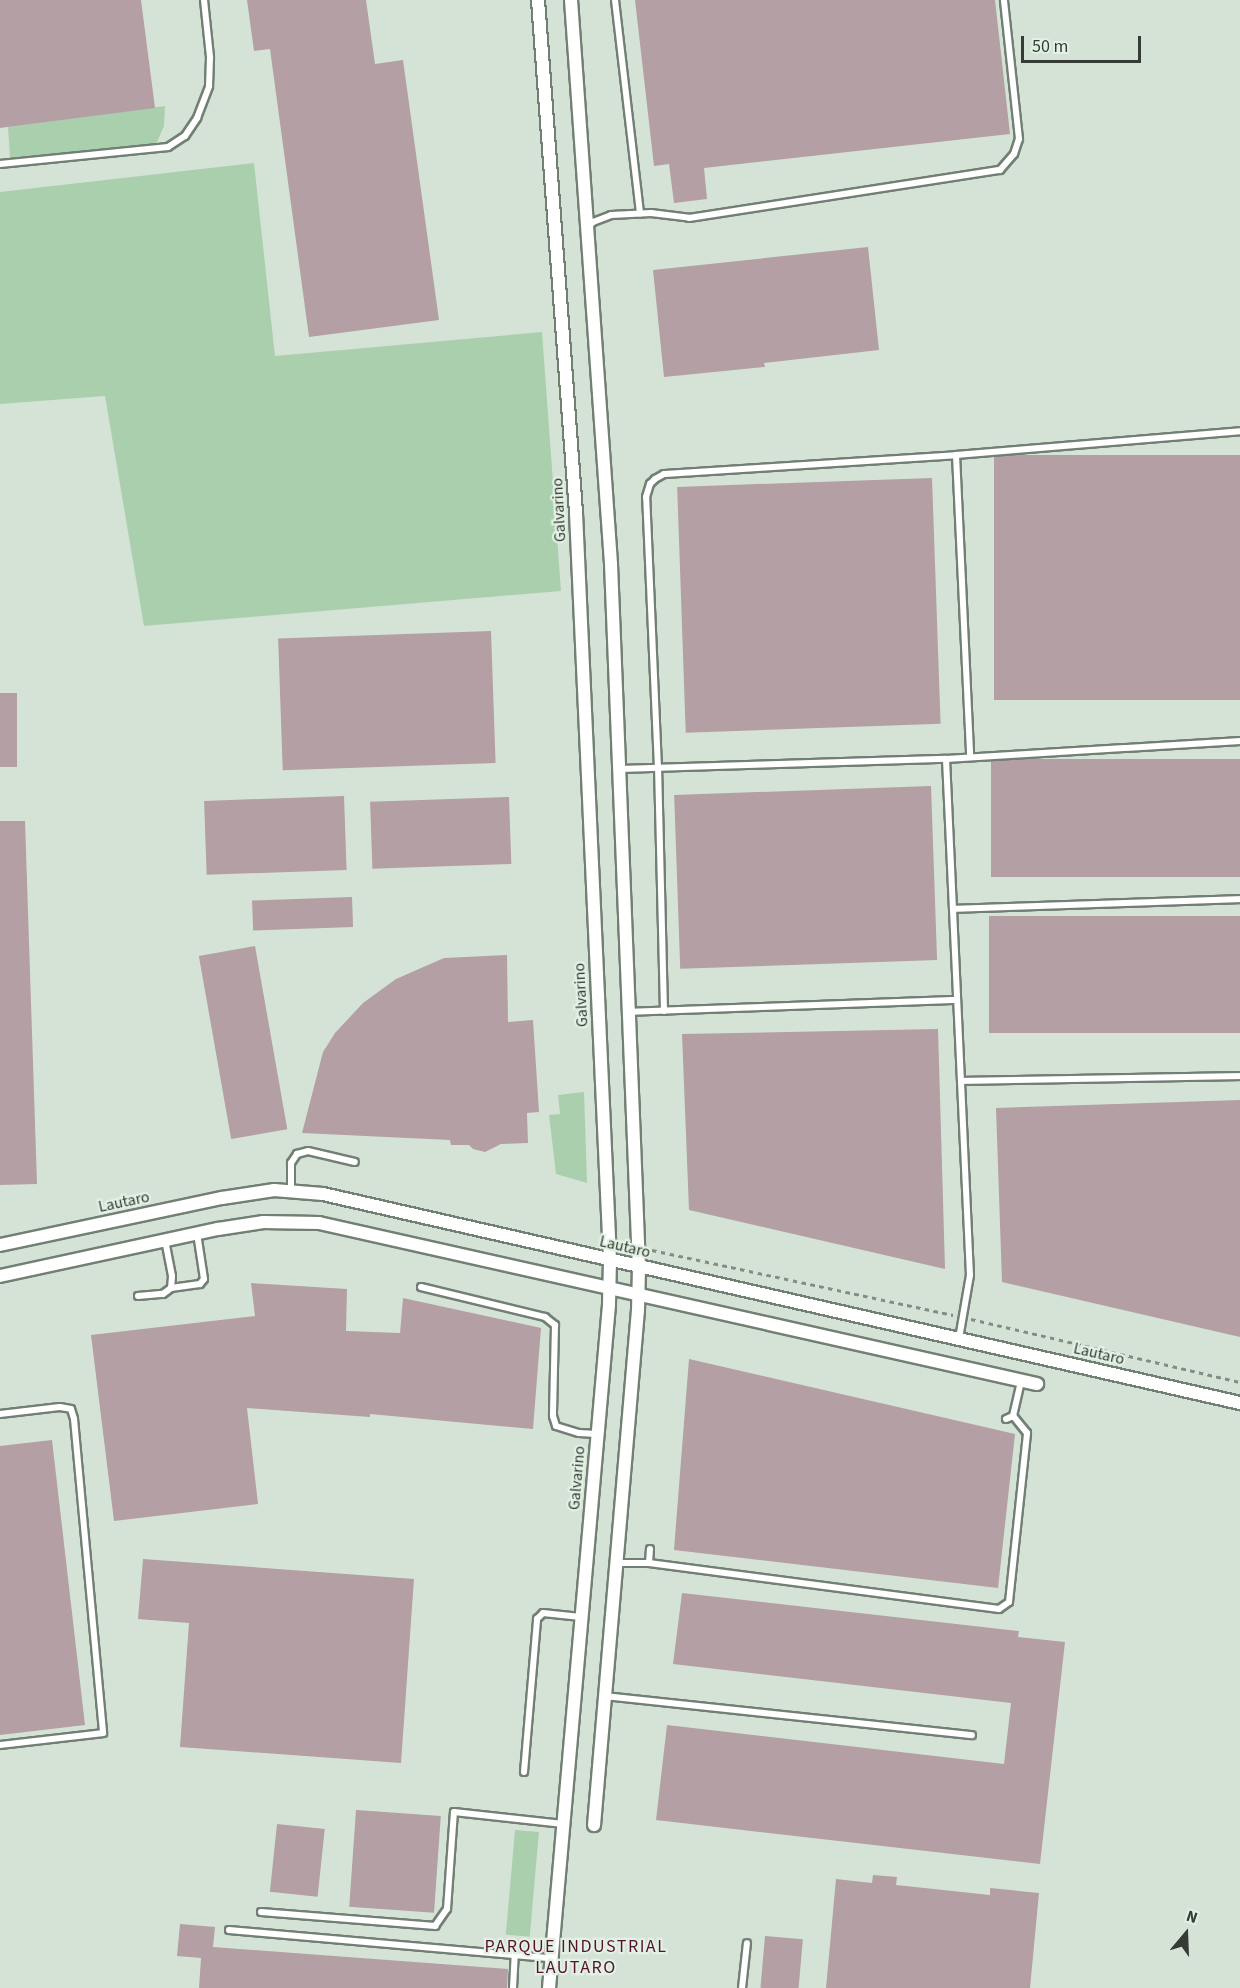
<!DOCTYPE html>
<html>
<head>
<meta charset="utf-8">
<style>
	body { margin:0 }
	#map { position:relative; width:1240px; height:1988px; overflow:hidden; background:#d5e3d6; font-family:"Source Sans 3",sans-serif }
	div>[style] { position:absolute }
	.green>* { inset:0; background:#aacfad; transform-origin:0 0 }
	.building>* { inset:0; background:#b39fa4; transform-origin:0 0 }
	.path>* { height:3px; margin-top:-1.5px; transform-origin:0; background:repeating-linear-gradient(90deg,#838d83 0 4.5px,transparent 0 9px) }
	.roads { filter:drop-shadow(2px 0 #727f74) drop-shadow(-2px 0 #727f74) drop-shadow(0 2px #727f74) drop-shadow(0 -2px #727f74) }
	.service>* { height:6px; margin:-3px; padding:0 3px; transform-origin:3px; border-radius:3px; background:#fff }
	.minor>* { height:12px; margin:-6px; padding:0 6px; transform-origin:6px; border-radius:6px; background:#fff }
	span { translate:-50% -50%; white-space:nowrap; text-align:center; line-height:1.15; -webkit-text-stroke:4.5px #e2f1e3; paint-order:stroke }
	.street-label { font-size:16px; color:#353b35 }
	.neighbourhood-label { font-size:18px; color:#55132e; letter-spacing:1.5px }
	.north { position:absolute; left:1156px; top:1904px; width:60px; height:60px; -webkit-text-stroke:4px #e2f1e3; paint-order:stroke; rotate:19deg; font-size:16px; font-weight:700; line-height:24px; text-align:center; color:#353b35 }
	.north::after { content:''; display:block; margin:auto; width:21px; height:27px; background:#353b35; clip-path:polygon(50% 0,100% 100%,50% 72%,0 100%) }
	.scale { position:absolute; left:1021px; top:36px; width:120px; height:27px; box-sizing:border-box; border:3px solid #353b35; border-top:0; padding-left:8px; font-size:18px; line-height:21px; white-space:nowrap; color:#353b35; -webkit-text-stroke:4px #e2f1e3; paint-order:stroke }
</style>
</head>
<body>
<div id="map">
	<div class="green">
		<div style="clip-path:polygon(165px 106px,164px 126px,157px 142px,147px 148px,10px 158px,8px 127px)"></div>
		<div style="clip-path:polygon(254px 163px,275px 356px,542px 332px,561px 591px,144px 626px,105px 396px,0 404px,0 192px)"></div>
		<div style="clip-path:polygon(584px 1092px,587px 1183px,556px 1174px,549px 1115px,560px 1114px,558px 1095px)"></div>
		<div style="left:515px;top:1830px;width:24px;height:105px;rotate:5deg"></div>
	</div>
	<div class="building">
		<div style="clip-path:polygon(0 0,141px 0,155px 108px,0 128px)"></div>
		<div style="clip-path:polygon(247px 0,366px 0,375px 64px,403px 60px,439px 320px,309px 337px,270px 49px,254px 51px)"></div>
		<div style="clip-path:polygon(635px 0,995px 0,1010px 134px,704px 168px,707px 199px,674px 203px,669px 164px,654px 166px)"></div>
		<div style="clip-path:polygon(868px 247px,879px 350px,764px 363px,765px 367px,664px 377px,653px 270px)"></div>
		<div style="left:1240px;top:455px;width:245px;height:246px;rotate:90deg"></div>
		<div style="left:932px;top:478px;width:246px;height:255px;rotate:88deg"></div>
		<div style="left:491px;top:631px;width:132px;height:213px;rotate:88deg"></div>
		<div style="left:0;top:693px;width:17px;height:74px"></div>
		<div style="left:1240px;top:759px;width:118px;height:249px;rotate:90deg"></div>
		<div style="left:931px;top:786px;width:174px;height:257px;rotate:88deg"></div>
		<div style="left:344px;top:796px;width:74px;height:140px;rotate:88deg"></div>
		<div style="left:509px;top:797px;width:67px;height:139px;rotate:88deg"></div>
		<div style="clip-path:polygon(0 821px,25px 821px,37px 1184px,0 1185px)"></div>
		<div style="left:352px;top:897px;width:30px;height:100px;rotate:88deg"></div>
		<div style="left:1240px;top:916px;width:117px;height:251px;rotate:90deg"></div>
		<div style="left:255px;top:946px;width:186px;height:57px;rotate:80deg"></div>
		<div style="clip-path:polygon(507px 955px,508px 1022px,533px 1020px,539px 1112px,527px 1113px,528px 1143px,501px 1144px,485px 1152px,473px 1149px,469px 1145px,451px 1145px,450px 1140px,302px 1133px,323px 1052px,335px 1033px,363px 1003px,396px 979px,444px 958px)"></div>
		<div style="clip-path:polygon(938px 1029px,945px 1269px,689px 1210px,682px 1034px)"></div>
		<div style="clip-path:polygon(1240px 1100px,1240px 1337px,1002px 1282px,996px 1108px)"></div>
		<div style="clip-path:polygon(251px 1283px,347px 1289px,346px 1331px,400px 1333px,403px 1298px,541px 1328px,533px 1429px,370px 1414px,370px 1417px,247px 1408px,258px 1504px,114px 1521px,91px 1335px,255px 1316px)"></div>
		<div style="clip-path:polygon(689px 1359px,1015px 1434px,998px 1588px,674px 1550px)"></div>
		<div style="clip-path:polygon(52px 1440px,85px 1725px,0 1735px,0 1446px)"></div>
		<div style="clip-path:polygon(143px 1559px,414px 1579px,401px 1763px,180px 1747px,189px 1623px,138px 1619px)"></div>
		<div style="clip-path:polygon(682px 1593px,1019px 1631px,1018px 1637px,1065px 1642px,1040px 1864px,656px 1820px,667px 1725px,1004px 1764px,1011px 1703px,673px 1664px)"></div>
		<div style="left:356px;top:1810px;width:85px;height:97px;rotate:4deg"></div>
		<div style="left:277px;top:1824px;width:48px;height:68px;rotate:6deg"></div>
		<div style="clip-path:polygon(873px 1875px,897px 1877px,896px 1885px,990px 1895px,990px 1888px,1039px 1893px,1030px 1988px,826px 1988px,836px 1879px,872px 1883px)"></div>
		<div style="clip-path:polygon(180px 1924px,215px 1927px,213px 1947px,508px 1969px,507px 1988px,199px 1988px,201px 1958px,177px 1956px)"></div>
		<div style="left:765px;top:1936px;width:38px;height:52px;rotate:5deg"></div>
	</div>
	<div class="path">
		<div style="left:652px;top:1250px;width:308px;rotate:12.2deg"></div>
		<div style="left:971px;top:1319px;width:276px;rotate:13.2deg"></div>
	</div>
	<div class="roads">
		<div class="service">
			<div style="left:615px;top:0;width:215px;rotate:83.3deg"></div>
			<div style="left:0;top:164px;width:169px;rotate:-5.8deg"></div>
			<div style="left:168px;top:147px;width:20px;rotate:-33deg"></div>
			<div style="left:185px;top:136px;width:22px;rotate:-56deg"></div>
			<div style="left:197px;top:118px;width:34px;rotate:-69deg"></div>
			<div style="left:209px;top:86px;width:29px;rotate:-88deg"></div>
			<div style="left:210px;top:57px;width:57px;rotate:-96deg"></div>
			<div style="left:588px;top:227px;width:7px;rotate:-45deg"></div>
			<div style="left:593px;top:222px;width:19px;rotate:-21deg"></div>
			<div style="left:611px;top:215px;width:40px;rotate:-2.9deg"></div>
			<div style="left:651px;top:213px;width:38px;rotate:7deg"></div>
			<div style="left:689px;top:218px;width:315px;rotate:-8.8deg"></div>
			<div style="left:1000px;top:170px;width:21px;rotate:-49deg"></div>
			<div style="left:1014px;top:154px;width:16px;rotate:-72deg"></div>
			<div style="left:1019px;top:139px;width:140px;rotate:-96.2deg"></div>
			<div style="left:956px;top:455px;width:285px;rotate:-4.8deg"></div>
			<div style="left:946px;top:759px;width:295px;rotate:-3.5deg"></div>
			<div style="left:620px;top:769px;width:326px;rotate:-1.8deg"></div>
			<div style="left:946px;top:759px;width:517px;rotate:87.34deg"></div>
			<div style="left:970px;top:1275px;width:65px;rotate:99.8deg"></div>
			<div style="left:953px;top:909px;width:287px;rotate:-2deg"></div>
			<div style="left:664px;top:1011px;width:243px;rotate:-91.4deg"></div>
			<div style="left:658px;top:768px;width:271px;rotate:-92.5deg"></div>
			<div style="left:646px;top:497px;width:14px;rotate:-73deg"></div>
			<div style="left:650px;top:484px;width:7px;rotate:-45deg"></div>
			<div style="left:655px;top:479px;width:10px;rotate:-29deg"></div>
			<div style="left:664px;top:474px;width:293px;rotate:-3.7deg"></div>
			<div style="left:956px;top:455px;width:302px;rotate:87.3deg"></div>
			<div style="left:628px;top:1012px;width:329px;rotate:-2.1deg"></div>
			<div style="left:961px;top:1081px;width:279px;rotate:-1deg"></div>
			<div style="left:291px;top:1191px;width:28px;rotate:-90deg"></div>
			<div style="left:291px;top:1163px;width:11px;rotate:-56deg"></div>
			<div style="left:297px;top:1154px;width:11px;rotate:-15deg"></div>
			<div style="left:308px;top:1151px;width:48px;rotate:13.2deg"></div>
			<div style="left:421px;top:1287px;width:128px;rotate:13.6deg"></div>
			<div style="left:545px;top:1317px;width:13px;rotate:39deg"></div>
			<div style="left:555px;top:1325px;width:91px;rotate:91.3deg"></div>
			<div style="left:553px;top:1416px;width:10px;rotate:73deg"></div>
			<div style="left:556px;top:1426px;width:24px;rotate:17deg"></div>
			<div style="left:579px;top:1433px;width:18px;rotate:3deg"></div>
			<div style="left:171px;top:1288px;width:29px;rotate:-8deg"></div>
			<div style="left:200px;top:1284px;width:6px;rotate:-51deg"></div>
			<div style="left:204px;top:1279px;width:47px;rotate:-98.7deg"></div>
			<div style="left:138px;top:1296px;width:25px;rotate:-5deg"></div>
			<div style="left:163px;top:1294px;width:10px;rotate:-37deg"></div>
			<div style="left:171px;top:1288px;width:12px;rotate:-85deg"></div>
			<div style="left:172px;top:1276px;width:37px;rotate:-101deg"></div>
			<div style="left:0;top:1414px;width:60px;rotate:-6.7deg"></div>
			<div style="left:60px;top:1407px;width:11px;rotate:10deg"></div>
			<div style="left:71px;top:1409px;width:10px;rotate:73deg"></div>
			<div style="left:74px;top:1419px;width:315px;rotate:84.7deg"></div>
			<div style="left:103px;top:1733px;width:104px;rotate:173.4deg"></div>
			<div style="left:1006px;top:1419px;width:8px;rotate:-23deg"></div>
			<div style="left:1013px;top:1416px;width:36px;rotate:-77deg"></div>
			<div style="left:616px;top:1563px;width:33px"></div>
			<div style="left:649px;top:1563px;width:353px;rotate:7.5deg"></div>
			<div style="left:999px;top:1609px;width:12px;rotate:-35deg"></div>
			<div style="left:1009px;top:1602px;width:170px;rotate:-83.9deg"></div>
			<div style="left:1027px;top:1433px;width:22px;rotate:-129deg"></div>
			<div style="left:649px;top:1563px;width:14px;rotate:-86deg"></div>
			<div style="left:605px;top:1696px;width:369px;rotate:6.1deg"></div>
			<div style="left:524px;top:1772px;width:154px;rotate:-85.1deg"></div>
			<div style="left:537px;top:1619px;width:8px;rotate:-45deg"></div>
			<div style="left:543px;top:1613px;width:38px;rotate:6deg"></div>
			<div style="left:261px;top:1912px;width:175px;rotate:4.6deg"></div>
			<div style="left:435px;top:1926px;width:21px;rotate:-55deg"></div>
			<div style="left:447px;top:1909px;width:97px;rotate:-85.9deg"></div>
			<div style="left:454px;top:1812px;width:110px;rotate:6.3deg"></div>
			<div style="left:229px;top:1930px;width:323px;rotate:5deg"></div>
			<div style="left:513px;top:1988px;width:33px;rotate:-87deg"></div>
			<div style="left:742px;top:1988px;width:45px;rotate:-83.7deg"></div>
		</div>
		<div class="minor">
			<div style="left:538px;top:0;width:514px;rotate:85.76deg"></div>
			<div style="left:576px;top:513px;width:748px;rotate:87.39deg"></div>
			<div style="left:610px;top:1260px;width:45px;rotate:91.3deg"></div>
			<div style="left:609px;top:1305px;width:686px;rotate:95.02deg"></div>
			<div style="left:571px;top:0;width:565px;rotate:85.94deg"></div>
			<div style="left:611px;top:564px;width:704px;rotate:87.72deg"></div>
			<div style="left:639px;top:1267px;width:43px;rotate:91.3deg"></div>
			<div style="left:638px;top:1310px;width:517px;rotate:94.88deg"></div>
			<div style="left:0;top:1245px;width:227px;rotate:-12deg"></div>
			<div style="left:222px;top:1198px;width:53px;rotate:-8.7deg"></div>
			<div style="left:274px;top:1190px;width:49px;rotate:4.7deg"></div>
			<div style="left:323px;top:1194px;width:941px;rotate:12.84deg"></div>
			<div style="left:0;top:1276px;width:223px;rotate:-12.2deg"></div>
			<div style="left:218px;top:1229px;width:46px;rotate:-8.8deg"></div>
			<div style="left:263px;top:1222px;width:56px;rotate:1deg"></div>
			<div style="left:319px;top:1223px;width:736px;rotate:12.64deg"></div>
		</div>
	</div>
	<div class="street-label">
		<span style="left:559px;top:510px;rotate:-93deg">Galvarino</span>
		<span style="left:581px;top:995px;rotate:-93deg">Galvarino</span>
		<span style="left:124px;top:1202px;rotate:-12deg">Lautaro</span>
		<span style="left:625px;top:1247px;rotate:13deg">Lautaro</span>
		<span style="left:1099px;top:1354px;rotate:13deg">Lautaro</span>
		<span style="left:577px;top:1478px;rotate:-85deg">Galvarino</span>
	</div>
	<div class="neighbourhood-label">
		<span style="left:576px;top:1958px">PARQUE INDUSTRIAL<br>LAUTARO</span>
	</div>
	<div class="north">N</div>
	<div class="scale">50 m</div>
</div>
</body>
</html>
